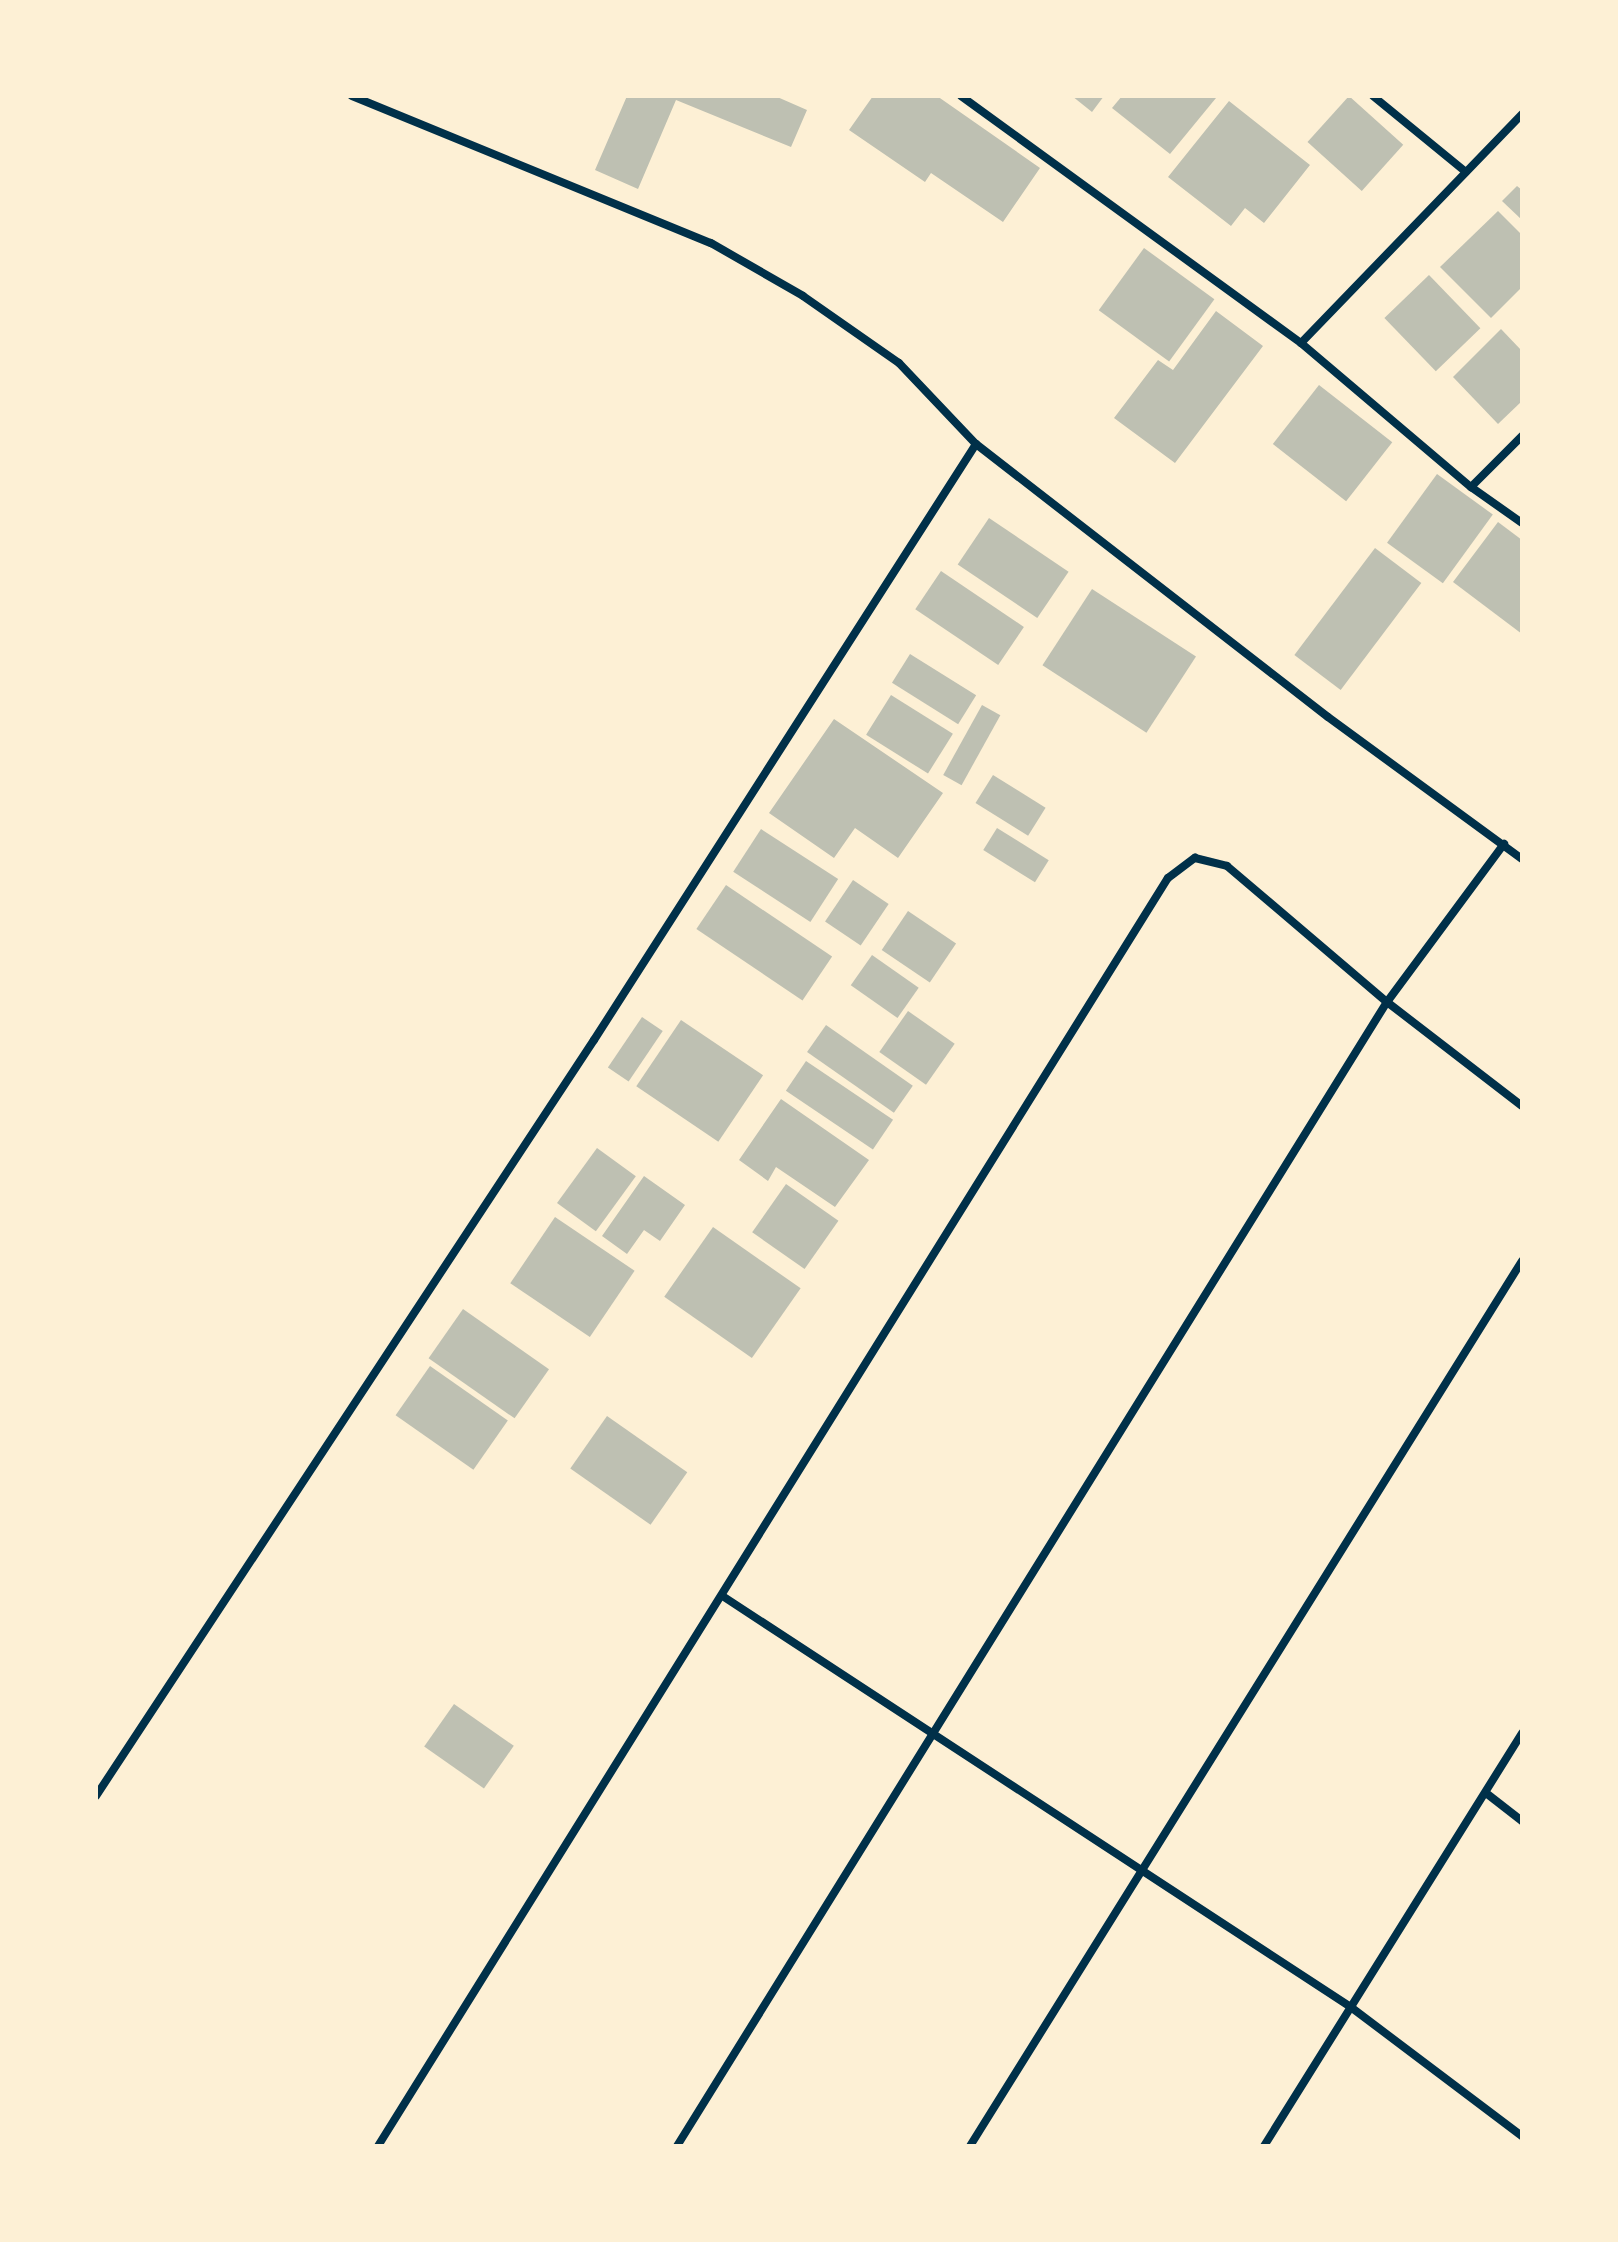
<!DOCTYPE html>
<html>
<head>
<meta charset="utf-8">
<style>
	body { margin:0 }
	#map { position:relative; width:1618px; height:2242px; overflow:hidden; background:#fdf0d5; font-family:"Open Sans",sans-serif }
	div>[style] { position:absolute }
	.building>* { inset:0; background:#bec0b2; transform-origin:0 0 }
	.minor>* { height:8px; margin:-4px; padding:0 4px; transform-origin:4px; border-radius:4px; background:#003049 }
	span { translate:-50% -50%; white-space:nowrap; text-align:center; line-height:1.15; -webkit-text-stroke:8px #fdf0d5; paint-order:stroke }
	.frame { position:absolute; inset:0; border:98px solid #fdf0d5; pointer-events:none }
</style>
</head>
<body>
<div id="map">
	<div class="building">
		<div style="clip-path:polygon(627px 96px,775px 96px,807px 110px,791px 147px,676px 100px,638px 189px,595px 170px)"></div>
		<div style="clip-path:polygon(873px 96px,937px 96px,1040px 168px,1003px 222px,931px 173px,925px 182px,849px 130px)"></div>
		<div style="clip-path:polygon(1072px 96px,1104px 96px,1092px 112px)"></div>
		<div style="clip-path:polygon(1122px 96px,1213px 96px,1216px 98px,1170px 154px,1112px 108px)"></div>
		<div style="left:1349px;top:96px;width:73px;height:62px;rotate:42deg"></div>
		<div style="clip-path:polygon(1229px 101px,1310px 165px,1264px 223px,1245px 208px,1231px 226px,1168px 177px)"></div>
		<div style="clip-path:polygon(1517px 186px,1522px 190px,1522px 220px,1502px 201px)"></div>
		<div style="clip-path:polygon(1498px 211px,1522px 235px,1522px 287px,1491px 318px,1440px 267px)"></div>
		<div style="left:1144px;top:248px;width:87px;height:77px;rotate:36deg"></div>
		<div style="left:1429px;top:275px;width:74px;height:62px;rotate:46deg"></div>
		<div style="clip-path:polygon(1216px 311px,1263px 346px,1175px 463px,1114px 418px,1158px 360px,1173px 370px)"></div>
		<div style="clip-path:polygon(1501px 329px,1522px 351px,1522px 401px,1498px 424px,1453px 377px)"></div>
		<div style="left:1319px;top:385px;width:93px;height:75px;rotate:38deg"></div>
		<div style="left:1437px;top:474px;width:69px;height:85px;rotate:36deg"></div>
		<div style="left:989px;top:518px;width:96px;height:56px;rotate:34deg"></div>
		<div style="clip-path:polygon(1498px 522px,1522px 540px,1522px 634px,1453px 582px)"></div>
		<div style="left:1375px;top:548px;width:58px;height:134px;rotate:37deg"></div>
		<div style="left:941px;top:571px;width:100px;height:46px;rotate:34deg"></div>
		<div style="left:1092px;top:589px;width:124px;height:91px;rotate:33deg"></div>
		<div style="left:910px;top:654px;width:78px;height:34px;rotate:32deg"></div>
		<div style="left:891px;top:695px;width:73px;height:47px;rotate:32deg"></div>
		<div style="left:982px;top:705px;width:21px;height:80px;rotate:29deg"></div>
		<div style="clip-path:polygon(834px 719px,943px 793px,898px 858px,855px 828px,834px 858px,769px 813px)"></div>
		<div style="left:993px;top:775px;width:62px;height:33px;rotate:32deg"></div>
		<div style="left:997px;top:828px;width:61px;height:26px;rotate:32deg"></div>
		<div style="left:761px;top:829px;width:92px;height:51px;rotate:33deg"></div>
		<div style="left:853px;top:880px;width:43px;height:50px;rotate:34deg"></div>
		<div style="left:726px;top:885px;width:128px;height:53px;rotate:34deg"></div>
		<div style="left:908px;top:911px;width:58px;height:47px;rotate:34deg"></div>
		<div style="left:872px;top:955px;width:57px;height:37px;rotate:35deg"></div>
		<div style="left:908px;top:1011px;width:57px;height:50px;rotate:35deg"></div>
		<div style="left:642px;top:1017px;width:25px;height:61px;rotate:34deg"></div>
		<div style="left:681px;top:1020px;width:99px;height:80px;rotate:34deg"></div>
		<div style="left:826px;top:1025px;width:106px;height:33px;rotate:35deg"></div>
		<div style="left:806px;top:1061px;width:105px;height:36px;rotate:34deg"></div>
		<div style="clip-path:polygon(781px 1099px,869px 1160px,835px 1207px,776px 1167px,768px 1181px,739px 1160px)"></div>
		<div style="left:597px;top:1148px;width:48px;height:68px;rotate:36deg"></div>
		<div style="clip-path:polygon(644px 1176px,685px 1205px,660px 1241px,644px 1230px,627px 1254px,602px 1236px)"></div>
		<div style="left:786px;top:1184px;width:64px;height:59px;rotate:35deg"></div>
		<div style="left:555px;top:1217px;width:96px;height:80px;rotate:34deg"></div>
		<div style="left:713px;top:1227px;width:107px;height:85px;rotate:35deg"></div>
		<div style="left:463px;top:1309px;width:105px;height:60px;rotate:35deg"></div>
		<div style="left:430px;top:1366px;width:95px;height:60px;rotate:35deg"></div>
		<div style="left:607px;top:1416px;width:98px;height:64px;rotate:35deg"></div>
		<div style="left:454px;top:1704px;width:73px;height:52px;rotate:35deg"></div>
	</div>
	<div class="minor">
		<div style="left:352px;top:96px;width:388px;rotate:22.3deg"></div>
		<div style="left:711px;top:243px;width:106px;rotate:29.9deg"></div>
		<div style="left:803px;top:296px;width:117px;rotate:34.9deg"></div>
		<div style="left:899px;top:363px;width:112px;rotate:46.5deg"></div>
		<div style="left:976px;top:444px;width:445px;rotate:37.8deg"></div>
		<div style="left:1328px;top:717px;width:240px;rotate:36.2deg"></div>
		<div style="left:961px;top:96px;width:420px;rotate:36deg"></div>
		<div style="left:1301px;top:343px;width:223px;rotate:40.3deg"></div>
		<div style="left:1471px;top:487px;width:62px;rotate:35.2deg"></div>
		<div style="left:1373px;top:96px;width:120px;rotate:39.3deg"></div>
		<div style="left:1301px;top:343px;width:318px;rotate:-46deg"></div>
		<div style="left:1471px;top:487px;width:72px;rotate:-45deg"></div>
		<div style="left:724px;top:1597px;width:751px;rotate:33.2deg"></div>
		<div style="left:1352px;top:2008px;width:213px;rotate:37deg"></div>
		<div style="left:1486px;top:1793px;width:46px;rotate:37.9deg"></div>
		<div style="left:96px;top:1796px;width:905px;rotate:-56.63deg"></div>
		<div style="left:594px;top:1040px;width:708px;rotate:-57.34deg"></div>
		<div style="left:378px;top:2146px;width:1494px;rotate:-58.08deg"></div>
		<div style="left:1168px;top:878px;width:34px;rotate:-37deg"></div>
		<div style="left:1195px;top:858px;width:33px;rotate:14deg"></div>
		<div style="left:1227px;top:866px;width:210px;rotate:40.4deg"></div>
		<div style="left:1387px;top:1002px;width:170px;rotate:37.6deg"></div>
		<div style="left:677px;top:2146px;width:1346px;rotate:-58.18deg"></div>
		<div style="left:1387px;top:1002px;width:197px;rotate:-53.5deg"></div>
		<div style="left:970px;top:2146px;width:1043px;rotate:-58.05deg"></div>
		<div style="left:1264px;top:2146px;width:487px;rotate:-58deg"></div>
	</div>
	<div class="frame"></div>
</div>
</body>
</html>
